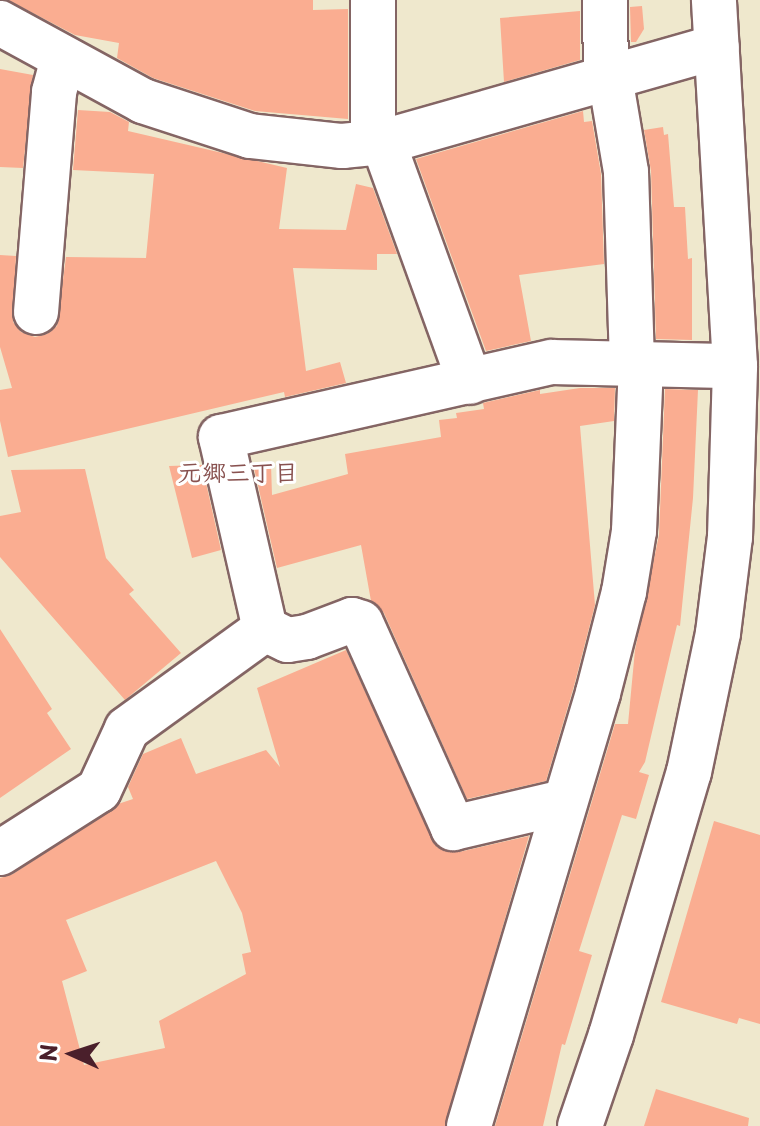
<!DOCTYPE html>
<html>
<head>
<meta charset="utf-8">
<style>
	body { margin:0 }
	#map { position:relative; width:760px; height:1126px; overflow:hidden; background:#efe8cd; font-family:"Playpen Sans","Klee One",sans-serif }
	div>[style] { position:absolute }
	.building>* { inset:0; background:#faad91 }
	.roads { filter:drop-shadow(2px 0 #846564) drop-shadow(-2px 0 #846564) drop-shadow(0 2px #846564) drop-shadow(0 -2px #846564) }
	.minor>* { height:44px; margin:-22px; padding:0 22px; transform-origin:22px; border-radius:22px; background:#fff }
	span { translate:-50% -50%; white-space:nowrap; text-align:center; line-height:1.15; -webkit-text-stroke:6px #fff; paint-order:stroke }
	.neighbourhood-label { font-size:24px; color:#88514f; font-weight:700 }
	.north { position:absolute; left:32px; top:1014px; width:80px; height:80px; -webkit-text-stroke:6px #fff; paint-order:stroke; rotate:273deg; font-size:22px; font-weight:700; line-height:32px; text-align:center; color:#4a1f2b }
	.north::after { content:''; display:block; margin:auto; width:28px; height:36px; background:#4a1f2b; clip-path:polygon(50% 0,100% 100%,50% 72%,0 100%) }
</style>
</head>
<body>
<div id="map">
	<div class="building">
		<div style="clip-path:polygon(8px 0,313px 0,313px 10px,348px 9px,348px 119px,255px 111px,153px 78px,117px 58px,119px 43px,75px 35px)"></div>
		<div style="clip-path:polygon(642px 6px,644px 29px,636px 42px,631px 42px,630px 7px)"></div>
		<div style="clip-path:polygon(580px 11px,580px 60px,504px 82px,500px 18px)"></div>
		<div style="clip-path:polygon(0 69px,33px 75px,23px 168px,0 167px)"></div>
		<div style="clip-path:polygon(78px 110px,110px 112px,129px 122px,128px 131px,287px 168px,279px 229px,346px 230px,356px 184px,373px 188px,397px 254px,377px 254px,377px 270px,293px 268px,306px 371px,340px 362px,346px 383px,285px 397px,284px 392px,8px 457px,0 421px,0 390px,12px 388px,0 347px,0 255px,16px 256px,13px 322px,21px 332px,35px 337px,47px 334px,57px 326px,66px 257px,146px 258px,154px 174px,73px 170px)"></div>
		<div style="clip-path:polygon(583px 111px,584px 122px,592px 121px,601px 174px,604px 264px,519px 275px,531px 341px,486px 351px,416px 159px)"></div>
		<div style="clip-path:polygon(663px 127px,664px 135px,668px 134px,674px 207px,685px 207px,688px 259px,692px 258px,692px 340px,656px 339px,651px 171px,644px 130px)"></div>
		<div style="clip-path:polygon(580px 388px,615px 388px,614px 421px,580px 426px,595px 605px,574px 686px,546px 781px,467px 799px,384px 613px,371px 601px,361px 545px,277px 568px,253px 464px,271px 464px,272px 495px,348px 474px,345px 454px,441px 437px,439px 420px,457px 418px,456px 413px,484px 409px,483px 403px,540px 390px,540px 394px)"></div>
		<div style="clip-path:polygon(665px 389px,698px 390px,693px 498px,680px 626px,677px 625px,645px 762px,639px 772px,649px 775px,636px 819px,622px 815px,579px 951px,592px 955px,565px 1045px,562px 1044px,543px 1126px,495px 1126px,615px 724px,628px 724px,635px 650px,659px 535px)"></div>
		<div style="clip-path:polygon(202px 465px,221px 550px,192px 558px,169px 466px)"></div>
		<div style="clip-path:polygon(85px 469px,106px 558px,134px 590px,129px 594px,181px 653px,125px 700px,0 557px,0 516px,21px 512px,11px 470px)"></div>
		<div style="clip-path:polygon(0 629px,52px 709px,47px 713px,71px 749px,0 798px)"></div>
		<div style="clip-path:polygon(evenodd,346px 650px,437px 847px,459px 852px,529px 836px,445px 1126px,0 1126px,0 878px,13px 874px,118px 804px,133px 799px,128px 787px,143px 754px,181px 738px,196px 774px,266px 750px,280px 767px,257px 688px,346px 650px,216px 861px,242px 913px,251px 952px,242px 954px,246px 974px,159px 1021px,165px 1048px,84px 1065px,62px 981px,87px 971px,66px 920px,216px 861px)"></div>
		<div style="clip-path:polygon(714px 821px,760px 835px,760px 1024px,739px 1018px,737px 1024px,661px 1002px)"></div>
		<div style="clip-path:polygon(656px 1089px,749px 1118px,748px 1126px,644px 1126px)"></div>
	</div>
	<div class="roads">
		<div class="minor">
			<div style="left:373px;top:0;width:143px;rotate:90deg"></div>
			<div style="left:605px;top:0;width:79px;rotate:89.3deg"></div>
			<div style="left:0;top:23px;width:163px;rotate:28.6deg"></div>
			<div style="left:143px;top:101px;width:113px;rotate:18.1deg"></div>
			<div style="left:250px;top:136px;width:93px;rotate:6.2deg"></div>
			<div style="left:342px;top:146px;width:41px;rotate:-5.6deg"></div>
			<div style="left:383px;top:142px;width:347px;rotate:-15.9deg"></div>
			<div style="left:610px;top:77px;width:96px;rotate:80.4deg"></div>
			<div style="left:626px;top:172px;width:192px;rotate:88.2deg"></div>
			<div style="left:383px;top:142px;width:255px;rotate:70.1deg"></div>
			<div style="left:36px;top:312px;width:221px;rotate:-85.3deg"></div>
			<div style="left:54px;top:92px;width:35px;rotate:-75deg"></div>
			<div style="left:265px;top:629px;width:25px;rotate:26deg"></div>
			<div style="left:288px;top:640px;width:19px;rotate:-9deg"></div>
			<div style="left:307px;top:637px;width:48px;rotate:-20.7deg"></div>
			<div style="left:352px;top:620px;width:9px;rotate:18deg"></div>
			<div style="left:361px;top:623px;width:225px;rotate:65.8deg"></div>
			<div style="left:453px;top:828px;width:114px;rotate:-13.2deg"></div>
			<div style="left:0;top:853px;width:117px;rotate:-32.5deg"></div>
			<div style="left:99px;top:790px;width:67px;rotate:-65.3deg"></div>
			<div style="left:127px;top:729px;width:170px;rotate:-35.9deg"></div>
			<div style="left:265px;top:629px;width:197px;rotate:-102.9deg"></div>
			<div style="left:221px;top:437px;width:339px;rotate:-12.8deg"></div>
			<div style="left:552px;top:362px;width:183px;rotate:1.3deg"></div>
			<div style="left:469px;top:1126px;width:452px;rotate:-73.4deg"></div>
			<div style="left:598px;top:693px;width:104px;rotate:-75.6deg"></div>
			<div style="left:624px;top:592px;width:62px;rotate:-80.7deg"></div>
			<div style="left:634px;top:531px;width:167px;rotate:-87.6deg"></div>
			<div style="left:580px;top:1126px;width:96px;rotate:-71.2deg"></div>
			<div style="left:611px;top:1035px;width:274px;rotate:-73.5deg"></div>
			<div style="left:689px;top:772px;width:142px;rotate:-78.2deg"></div>
			<div style="left:718px;top:633px;width:97px;rotate:-82.9deg"></div>
			<div style="left:730px;top:537px;width:171px;rotate:-88.3deg"></div>
			<div style="left:735px;top:366px;width:367px;rotate:-93.3deg"></div>
		</div>
	</div>
	<div class="neighbourhood-label">
		<span style="left:238px;top:472px">元郷三丁目</span>
	</div>
	<div class="north">N</div>
</div>
</body>
</html>
